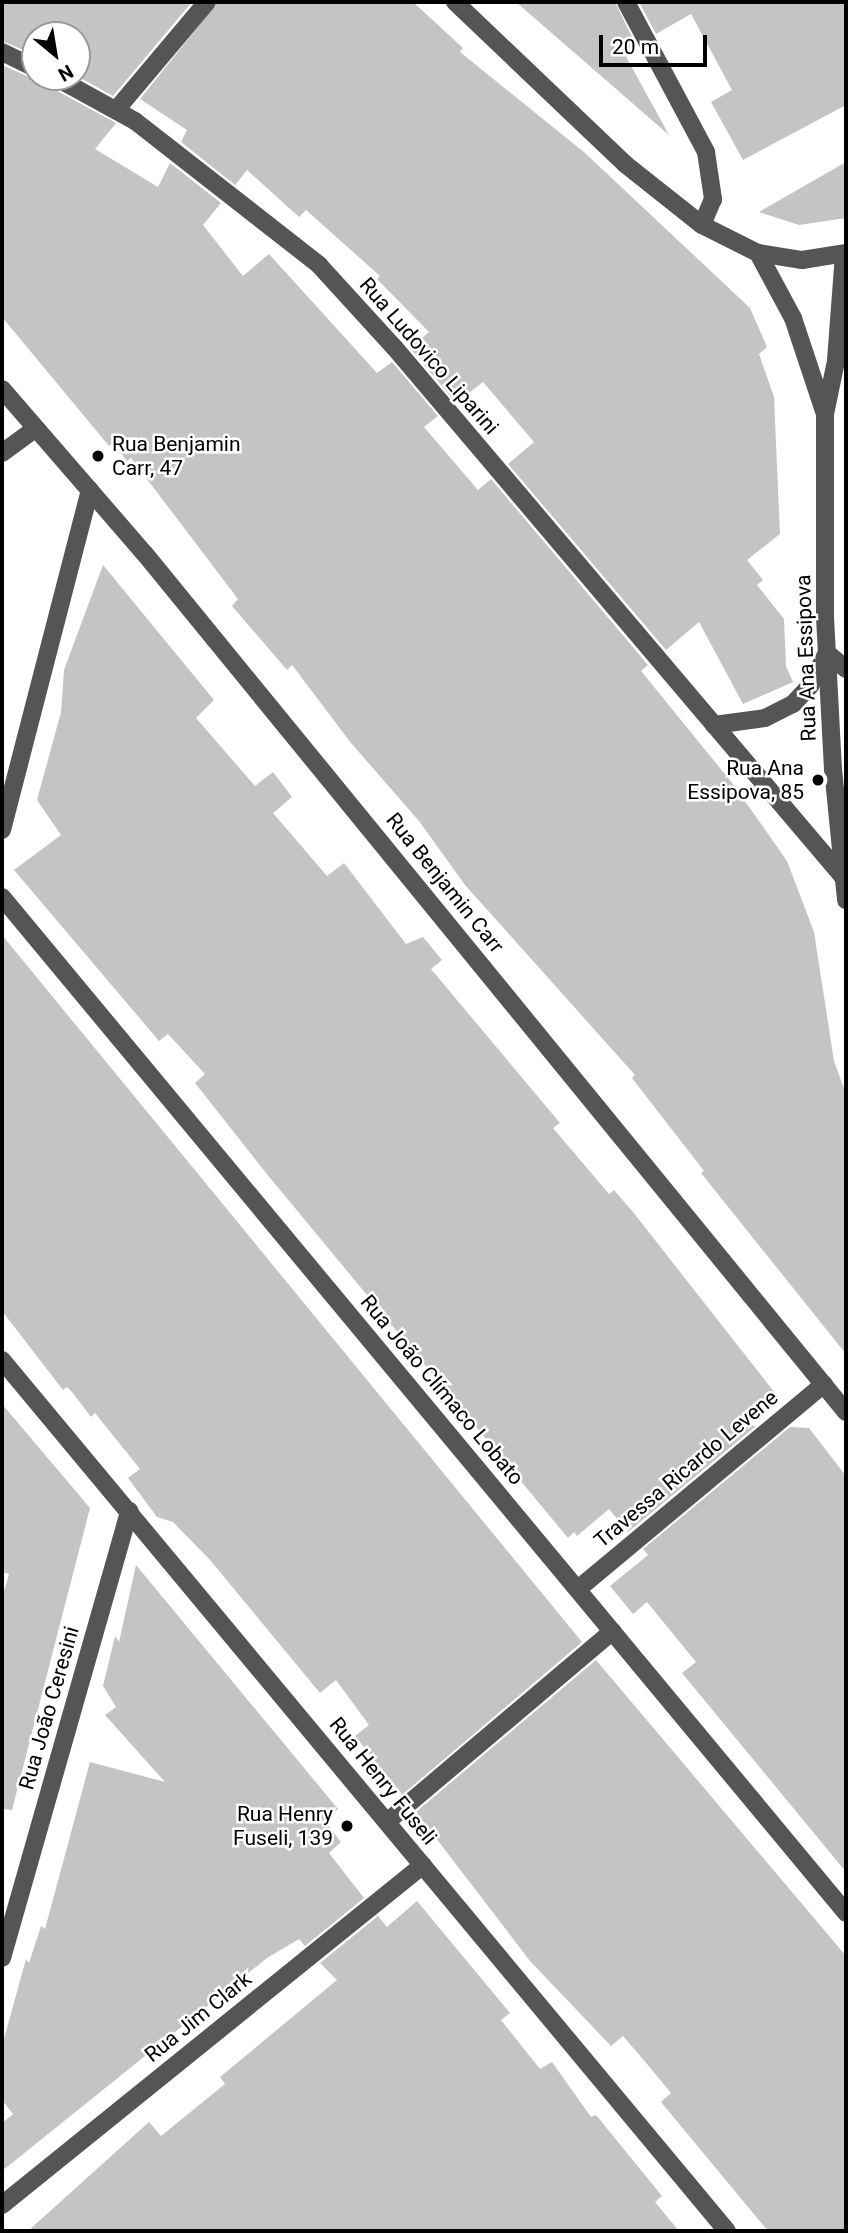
<!DOCTYPE html>
<html>
<head>
<meta charset="utf-8">
<style>
	body { margin:0 }
	#map { position:relative; width:848px; height:2233px; overflow:hidden; background:#fff; font-family:Roboto,sans-serif }
	div>[style] { position:absolute }
	.building>* { inset:0; background:#c4c4c4 }
	.minor>* { height:18px; margin:-9px; padding:0 9px; transform-origin:9px; border-radius:9px; background:#555 }
	.dots>* { width:19px; height:19px; translate:-50% -50%; box-sizing:border-box; border:4px solid #fff; border-radius:50% }
	span { translate:-50% -50%; white-space:nowrap; text-align:center; line-height:1.15; -webkit-text-stroke:5px #fff; paint-order:stroke }
	.street-label { font-size:21px; color:#000 }
	.poi-label { font-size:21px; color:#000 }
	.left { translate:0 -50%; text-align:left }
	.right { translate:-100% -50%; text-align:right }
	.frame { position:absolute; inset:0; border:4px solid #000; pointer-events:none }
	.north { position:absolute; left:21px; top:21px; width:70px; height:70px; box-sizing:border-box; background:#fff; border:2px solid #999; border-radius:50%; rotate:150deg; font-size:19px; font-weight:700; line-height:28px; text-align:center; color:#000 }
	.north::after { content:''; display:block; margin:auto; width:24px; height:32px; background:#000; clip-path:polygon(50% 0,100% 100%,50% 72%,0 100%) }
	.scale { position:absolute; left:599px; top:35px; width:108px; height:32px; box-sizing:border-box; border:4px solid #000; border-top:0; padding-left:9px; font-size:21px; line-height:24px; white-space:nowrap; color:#000; -webkit-text-stroke:5px #fff; paint-order:stroke }
</style>
</head>
<body>
<div id="map">
	<div class="building">
		<div style="clip-path:polygon(2px 2px,192px 2px,113px 96px,77px 76px,77px 35px,35px 35px,35px 55px,2px 41px)"></div>
		<div style="clip-path:polygon(218px 2px,413px 2px,463px 48px,460px 52px,585px 153px,750px 308px,767px 347px,759px 354px,774px 397px,780px 534px,747px 560px,763px 580px,757px 585px,784px 619px,786px 666px,793px 682px,743px 704px,699px 622px,666px 650px,508px 464px,534px 442px,483px 382px,456px 403px,410px 348px,429px 332px,377px 279px,380px 276px,306px 210px,299px 217px,247px 170px,235px 185px,181px 142px,187px 130px,140px 99px)"></div>
		<div style="clip-path:polygon(516px 2px,615px 2px,636px 45px,624px 53px,669px 135px)"></div>
		<div style="clip-path:polygon(639px 2px,846px 2px,846px 105px,743px 160px,711px 102px,732px 90px,691px 14px,656px 34px)"></div>
		<div style="clip-path:polygon(2px 65px,31px 78px,44px 77px,50px 87px,116px 123px,95px 149px,158px 187px,170px 163px,221px 203px,203px 225px,243px 276px,269px 254px,377px 373px,392px 362px,438px 416px,424px 427px,478px 490px,491px 479px,648px 665px,641px 671px,733px 784px,787px 861px,814px 932px,834px 1061px,846px 1094px,846px 1354px,701px 1173px,704px 1171px,632px 1078px,635px 1075px,465px 885px,419px 821px,351px 743px,292px 665px,287px 670px,232px 606px,238px 599px,131px 458px,127px 461px,113px 443px,109px 446px,2px 317px)"></div>
		<div style="clip-path:polygon(846px 162px,846px 218px,799px 225px,759px 212px)"></div>
		<div style="clip-path:polygon(103px 565px,214px 700px,196px 718px,255px 786px,273px 772px,292px 797px,273px 813px,327px 876px,344px 863px,406px 944px,423px 937px,442px 960px,431px 969px,560px 1123px,553px 1128px,609px 1194px,614px 1190px,633px 1212px,775px 1393px,738px 1425px,756px 1426px,628px 1532px,609px 1509px,577px 1536px,574px 1532px,568px 1538px,266px 1173px,195px 1083px,205px 1074px,168px 1034px,159px 1041px,14px 870px,61px 835px,37px 800px,61px 712px,64px 670px)"></div>
		<div style="clip-path:polygon(2px 935px,582px 1642px,402px 1795px,355px 1736px,369px 1725px,336px 1680px,320px 1693px,210px 1560px,173px 1522px,157px 1517px,128px 1478px,140px 1469px,95px 1413px,91px 1417px,72px 1392px,67px 1387px,63px 1390px,2px 1311px)"></div>
		<div style="clip-path:polygon(2px 1404px,90px 1508px,12px 1810px,2px 1809px,2px 1599px,9px 1574px,2px 1572px)"></div>
		<div style="clip-path:polygon(790px 1427px,809px 1428px,846px 1476px,846px 1872px,682px 1673px,696px 1662px,647px 1602px,633px 1614px,610px 1586px,648px 1555px,643px 1549px)"></div>
		<div style="clip-path:polygon(136px 1565px,338px 1809px,324px 1820px,341px 1842px,329px 1853px,364px 1898px,305px 1946px,299px 1939px,267px 1958px,2px 2171px,2px 2123px,13px 2114px,2px 2100px,2px 2046px,26px 1959px,29px 1963px,41px 1926px,45px 1929px,90px 1762px,165px 1782px,105px 1715px,116px 1707px,103px 1686px,115px 1636px,119px 1642px)"></div>
		<div style="clip-path:polygon(596px 1660px,846px 1956px,846px 2231px,768px 2231px,661px 2102px,671px 2093px,647px 2064px,623px 2036px,611px 2046px,530px 1961px,416px 1812px)"></div>
		<div style="clip-path:polygon(417px 1901px,510px 2013px,501px 2020px,540px 2069px,552px 2062px,591px 2117px,596px 2115px,662px 2196px,655px 2202px,679px 2231px,28px 2231px,149px 2122px,161px 2136px,225px 2084px,220px 2077px,337px 1980px,320px 1963px,378px 1916px,387px 1927px)"></div>
	</div>
	<div class="minor">
		<div style="left:455px;top:2px;width:235px;rotate:43.6deg"></div>
		<div style="left:625px;top:164px;width:98px;rotate:38.4deg"></div>
		<div style="left:702px;top:225px;width:63px;rotate:26.6deg"></div>
		<div style="left:758px;top:253px;width:45px;rotate:9deg"></div>
		<div style="left:802px;top:260px;width:45px;rotate:-9deg"></div>
		<div style="left:626px;top:2px;width:170px;rotate:61.9deg"></div>
		<div style="left:706px;top:152px;width:48px;rotate:81.5deg"></div>
		<div style="left:713px;top:199px;width:28px;rotate:113deg"></div>
		<div style="left:2px;top:52px;width:37px;rotate:26deg"></div>
		<div style="left:55px;top:77px;width:91px;rotate:28.8deg"></div>
		<div style="left:135px;top:121px;width:234px;rotate:38deg"></div>
		<div style="left:319px;top:265px;width:111px;rotate:47.6deg"></div>
		<div style="left:394px;top:347px;width:696px;rotate:49.72deg"></div>
		<div style="left:116px;top:110px;width:141px;rotate:-49.9deg"></div>
		<div style="left:758px;top:253px;width:74px;rotate:61.7deg"></div>
		<div style="left:793px;top:318px;width:98px;rotate:71.6deg"></div>
		<div style="left:844px;top:254px;width:107px;rotate:94.3deg"></div>
		<div style="left:836px;top:361px;width:54px;rotate:101.7deg"></div>
		<div style="left:825px;top:414px;width:203px;rotate:90deg"></div>
		<div style="left:825px;top:617px;width:152px;rotate:87deg"></div>
		<div style="left:833px;top:769px;width:132px;rotate:84.3deg"></div>
		<div style="left:2px;top:389px;width:218px;rotate:49.1deg"></div>
		<div style="left:145px;top:554px;width:1108px;rotate:50.75deg"></div>
		<div style="left:2px;top:453px;width:42px;rotate:-36.3deg"></div>
		<div style="left:714px;top:725px;width:51px;rotate:-7.8deg"></div>
		<div style="left:765px;top:718px;width:31px;rotate:-27deg"></div>
		<div style="left:793px;top:704px;width:25px;rotate:-47deg"></div>
		<div style="left:810px;top:686px;width:37px;rotate:-63deg"></div>
		<div style="left:827px;top:653px;width:25px;rotate:40deg"></div>
		<div style="left:2px;top:830px;width:351px;rotate:-75.5deg"></div>
		<div style="left:2px;top:897px;width:1321px;rotate:50.28deg"></div>
		<div style="left:2px;top:1360px;width:1133px;rotate:50.23deg"></div>
		<div style="left:578px;top:1589px;width:320px;rotate:-39.8deg"></div>
		<div style="left:388px;top:1821px;width:294px;rotate:-40.2deg"></div>
		<div style="left:2px;top:1958px;width:465px;rotate:-74.1deg"></div>
		<div style="left:2px;top:2205px;width:541px;rotate:-38.92deg"></div>
	</div>
	<div class="dots">
		<div style="left:98px;top:456px;background:#000"></div>
		<div style="left:818px;top:780px;background:#000"></div>
		<div style="left:347px;top:1826px;background:#000"></div>
	</div>
	<div class="street-label">
		<span style="left:429px;top:356px;rotate:49deg">Rua Ludovico Liparini</span>
		<span style="left:806px;top:658px;rotate:-92deg">Rua Ana Essipova</span>
		<span style="left:445px;top:883px;rotate:51deg">Rua Benjamin Carr</span>
		<span style="left:442px;top:1390px;rotate:50deg">Rua João Clímaco Lobato</span>
		<span style="left:686px;top:1469px;rotate:-40deg">Travessa Ricardo Levene</span>
		<span style="left:49px;top:1708px;rotate:-74deg">Rua João Ceresini</span>
		<span style="left:383px;top:1781px;rotate:51deg">Rua Henry Fuseli</span>
		<span style="left:198px;top:2017px;rotate:-39deg">Rua Jim Clark</span>
	</div>
	<div class="poi-label">
		<span class="left" style="left:112px;top:456px">Rua Benjamin<br>Carr, 47</span>
		<span class="right" style="left:804px;top:780px">Rua Ana<br>Essipova, 85</span>
		<span class="right" style="left:333px;top:1826px">Rua Henry<br>Fuseli, 139</span>
	</div>
	<div class="frame"></div>
	<div class="north">N</div>
	<div class="scale">20 m</div>
</div>
</body>
</html>
